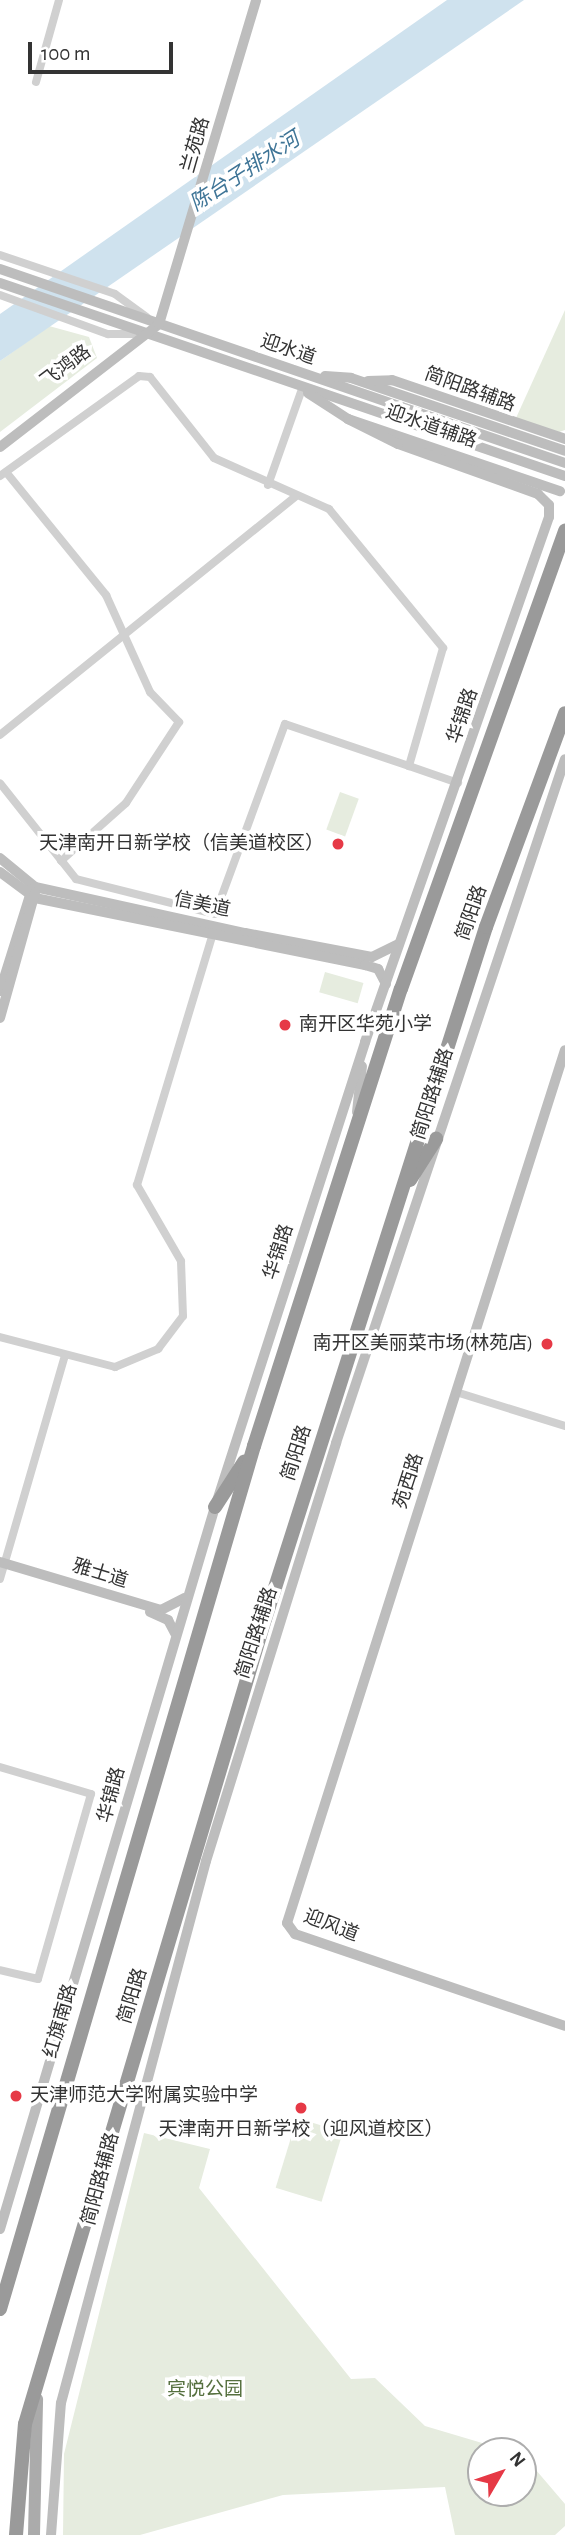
<!DOCTYPE html>
<html>
<head>
<meta charset="utf-8">
<style>
	body { margin:0 }
	#map { position:relative; width:565px; height:2535px; overflow:hidden; background:#fff; font-family:"Alegreya Sans","Noto Sans SC",sans-serif }
	div>[style] { position:absolute }
	.green>* { inset:0; background:#e6ecdf; transform-origin:0 0 }
	.water>* { inset:0; background:#cfe2ee }
	.street>* { height:8px; margin:-4px; padding:0 4px; transform-origin:4px; border-radius:4px; background:#d0d0d0 }
	.secondary>* { height:10px; margin:-5px; padding:0 5px; transform-origin:5px; border-radius:5px; background:#bdbdbd }
	.primary>* { height:12px; margin:-6px; padding:0 6px; transform-origin:6px; border-radius:6px; background:#ababab }
	.highway>* { height:14px; margin:-7px; padding:0 7px; transform-origin:7px; border-radius:7px; background:#9a9a9a }
	.dots>* { width:19px; height:19px; translate:-50% -50%; box-sizing:border-box; border:4px solid #fff; border-radius:50% }
	span { translate:-50% -50%; white-space:nowrap; text-align:center; line-height:1.15; -webkit-text-stroke:7px #fff; paint-order:stroke }
	.street-label { font-size:19px; color:#333 }
	.poi-label { font-size:19px; color:#333 }
	.right { translate:-100% -50%; text-align:right }
	.left { translate:0 -50%; text-align:left }
	.park-label { font-size:19px; color:#56703f }
	.water-label { font-size:21px; color:#3f7597; font-style:italic }
	.north { position:absolute; left:467px; top:2437px; width:70px; height:70px; box-sizing:border-box; background:#fff; border:2px solid #adadad; border-radius:50%; rotate:51deg; font-size:19px; font-weight:700; line-height:28px; text-align:center; color:#333 }
	.north::after { content:''; display:block; margin:auto; width:24px; height:32px; background:#e63946; clip-path:polygon(50% 0,100% 100%,50% 72%,0 100%) }
	.scale { position:absolute; left:28px; top:42px; width:145px; height:32px; box-sizing:border-box; border:4px solid #333; border-top:0; padding-left:9px; font-size:21px; line-height:24px; white-space:nowrap; color:#333; -webkit-text-stroke:5px #fff; paint-order:stroke }
</style>
</head>
<body>
<div id="map">
	<div class="green">
		<div style="clip-path:polygon(565px 310px,565px 430px,559px 432px,516px 418px)"></div>
		<div style="clip-path:polygon(49px 326px,89px 337px,97px 358px,0 432px,0 361px)"></div>
		<div style="left:340px;top:792px;width:20px;height:40px;rotate:20deg"></div>
		<div style="left:325px;top:972px;width:40px;height:21px;rotate:16deg"></div>
		<div style="left:297px;top:2118px;width:48px;height:73px;rotate:17deg"></div>
		<div style="clip-path:polygon(144px 2133px,210px 2149px,199px 2188px,351px 2379px,375px 2378px,425px 2426px,509px 2451px,481px 2451px,481px 2493px,523px 2493px,524px 2456px,565px 2504px,565px 2526px,555px 2535px,455px 2535px,445px 2487px,283px 2495px,140px 2535px,63px 2535px,64px 2454px)"></div>
	</div>
	<div class="water">
		<div style="clip-path:polygon(447px 0,524px 0,0 361px,0 314px)"></div>
	</div>
	<div class="street">
		<div style="left:36px;top:82px;width:85px;rotate:-74.3deg"></div>
		<div style="left:0;top:255px;width:121px;rotate:18.7deg"></div>
		<div style="left:115px;top:294px;width:39px;rotate:36deg"></div>
		<div style="left:0;top:295px;width:115px;rotate:19.9deg"></div>
		<div style="left:108px;top:334px;width:33px"></div>
		<div style="left:6px;top:472px;width:159px;rotate:50.9deg"></div>
		<div style="left:106px;top:595px;width:107px;rotate:65.6deg"></div>
		<div style="left:150px;top:692px;width:42px;rotate:46deg"></div>
		<div style="left:179px;top:722px;width:97px;rotate:123.2deg"></div>
		<div style="left:126px;top:803px;width:87px;rotate:138.3deg"></div>
		<div style="left:0;top:476px;width:171px;rotate:-35.7deg"></div>
		<div style="left:139px;top:376px;width:11px;rotate:5deg"></div>
		<div style="left:150px;top:377px;width:103px;rotate:51.7deg"></div>
		<div style="left:214px;top:458px;width:126px;rotate:23.9deg"></div>
		<div style="left:329px;top:509px;width:180px;rotate:50.6deg"></div>
		<div style="left:443px;top:648px;width:123px;rotate:106.1deg"></div>
		<div style="left:409px;top:766px;width:131px;rotate:-161.3deg"></div>
		<div style="left:285px;top:724px;width:202px;rotate:110.2deg"></div>
		<div style="left:215px;top:914px;width:143px;rotate:-165.9deg"></div>
		<div style="left:76px;top:879px;width:122px;rotate:-128.4deg"></div>
		<div style="left:268px;top:485px;width:102px;rotate:-70.5deg"></div>
		<div style="left:0;top:735px;width:380px;rotate:-38.9deg"></div>
		<div style="left:409px;top:766px;width:52px;rotate:19.1deg"></div>
		<div style="left:0;top:1337px;width:119px;rotate:14.6deg"></div>
		<div style="left:115px;top:1367px;width:47px;rotate:-22.7deg"></div>
		<div style="left:158px;top:1349px;width:41px;rotate:-52.9deg"></div>
		<div style="left:183px;top:1316px;width:55px;rotate:-92.1deg"></div>
		<div style="left:181px;top:1261px;width:88px;rotate:-120.1deg"></div>
		<div style="left:137px;top:1185px;width:260px;rotate:-73.2deg"></div>
		<div style="left:456px;top:1392px;width:114px;rotate:17.3deg"></div>
		<div style="left:0;top:1579px;width:233px;rotate:-73.8deg"></div>
		<div style="left:0;top:1767px;width:95px;rotate:16.5deg"></div>
		<div style="left:91px;top:1794px;width:192px;rotate:106deg"></div>
		<div style="left:38px;top:1979px;width:39px;rotate:-167deg"></div>
	</div>
	<div class="secondary">
		<div style="left:0;top:269px;width:597px;rotate:18.95deg"></div>
		<div style="left:0;top:283px;width:597px;rotate:18.86deg"></div>
		<div style="left:325px;top:376px;width:26px;rotate:4deg"></div>
		<div style="left:351px;top:378px;width:226px;rotate:18.8deg"></div>
		<div style="left:368px;top:381px;width:24px;rotate:-2deg"></div>
		<div style="left:392px;top:380px;width:183px;rotate:18.8deg"></div>
		<div style="left:308px;top:393px;width:48px;rotate:33deg"></div>
		<div style="left:348px;top:419px;width:224px;rotate:18.8deg"></div>
		<div style="left:0;top:447px;width:201px;rotate:-37.7deg"></div>
		<div style="left:159px;top:324px;width:338px;rotate:-73.3deg"></div>
		<div style="left:0;top:858px;width:45px;rotate:39.6deg"></div>
		<div style="left:35px;top:887px;width:215px;rotate:12.4deg"></div>
		<div style="left:245px;top:933px;width:129px;rotate:10.7deg"></div>
		<div style="left:372px;top:957px;width:30px;rotate:-26deg"></div>
		<div style="left:0;top:872px;width:44px;rotate:36.6deg"></div>
		<div style="left:35px;top:898px;width:337px;rotate:11.5deg"></div>
		<div style="left:365px;top:965px;width:14px;rotate:17deg"></div>
		<div style="left:378px;top:969px;width:17px;rotate:62deg"></div>
		<div style="left:0;top:991px;width:104px;rotate:-72.6deg"></div>
		<div style="left:0;top:1018px;width:130px;rotate:-74.4deg"></div>
		<div style="left:357px;top:1112px;width:46px;rotate:-83.8deg"></div>
		<div style="left:0;top:1562px;width:168px;rotate:16.6deg"></div>
		<div style="left:161px;top:1610px;width:27px;rotate:-27deg"></div>
		<div style="left:150px;top:1612px;width:20px;rotate:24deg"></div>
		<div style="left:168px;top:1620px;width:15px;rotate:62deg"></div>
		<div style="left:287px;top:1923px;width:916px;rotate:-72.34deg"></div>
		<div style="left:287px;top:1923px;width:14px;rotate:54deg"></div>
		<div style="left:295px;top:1934px;width:285px;rotate:18.8deg"></div>
		<div style="left:0;top:2229px;width:753px;rotate:-73.42deg"></div>
		<div style="left:215px;top:1507px;width:489px;rotate:-72.1deg"></div>
		<div style="left:365px;top:1042px;width:556px;rotate:-70.69deg"></div>
		<div style="left:549px;top:517px;width:12px;rotate:-90deg"></div>
		<div style="left:549px;top:505px;width:16px;rotate:-135deg"></div>
		<div style="left:538px;top:494px;width:149px;rotate:-160.3deg"></div>
		<div style="left:398px;top:444px;width:56px;rotate:-153.4deg"></div>
		<div style="left:51px;top:2535px;width:132px;rotate:-85.7deg"></div>
		<div style="left:61px;top:2403px;width:561px;rotate:-75.02deg"></div>
		<div style="left:206px;top:1861px;width:438px;rotate:-72.7deg"></div>
		<div style="left:336px;top:1443px;width:721px;rotate:-71.49deg"></div>
	</div>
	<div class="primary">
		<div style="left:34px;top:2535px;width:136px;rotate:-88.7deg"></div>
	</div>
	<div class="highway">
		<div style="left:410px;top:1180px;width:49px;rotate:-57.6deg"></div>
		<div style="left:215px;top:1507px;width:54px;rotate:-57.2deg"></div>
		<div style="left:0;top:2309px;width:900px;rotate:-73.6deg"></div>
		<div style="left:254px;top:1446px;width:480px;rotate:-72.2deg"></div>
		<div style="left:401px;top:989px;width:487px;rotate:-70.3deg"></div>
		<div style="left:16px;top:2535px;width:111px;rotate:-85.4deg"></div>
		<div style="left:25px;top:2424px;width:840px;rotate:-73.4deg"></div>
		<div style="left:265px;top:1619px;width:726px;rotate:-72.29deg"></div>
		<div style="left:486px;top:927px;width:228px;rotate:-69.7deg"></div>
	</div>
	<div class="dots">
		<div style="left:338px;top:844px;background:#e63946"></div>
		<div style="left:285px;top:1025px;background:#e63946"></div>
		<div style="left:547px;top:1344px;background:#e63946"></div>
		<div style="left:16px;top:2096px;background:#e63946"></div>
		<div style="left:301px;top:2108px;background:#e63946"></div>
	</div>
	<div class="street-label">
		<span style="left:196px;top:145px;rotate:-74deg">兰苑路</span>
		<span style="left:288px;top:350px;rotate:19deg">迎水道</span>
		<span style="left:66px;top:367px;rotate:-37deg">飞鸿路</span>
		<span style="left:470px;top:390px;rotate:20deg">简阳路辅路</span>
		<span style="left:431px;top:427px;rotate:19deg">迎水道辅路</span>
		<span style="left:463px;top:716px;rotate:-71deg">华锦路</span>
		<span style="left:202px;top:905px;rotate:12deg">信美道</span>
		<span style="left:472px;top:913px;rotate:-71deg">简阳路</span>
		<span style="left:433px;top:1094px;rotate:-72deg">简阳路辅路</span>
		<span style="left:279px;top:1252px;rotate:-72deg">华锦路</span>
		<span style="left:297px;top:1453px;rotate:-72deg">简阳路</span>
		<span style="left:409px;top:1481px;rotate:-72deg">苑西路</span>
		<span style="left:100px;top:1574px;rotate:17deg">雅士道</span>
		<span style="left:257px;top:1633px;rotate:-72deg">简阳路辅路</span>
		<span style="left:112px;top:1795px;rotate:-75deg">华锦路</span>
		<span style="left:331px;top:1926px;rotate:21deg">迎风道</span>
		<span style="left:133px;top:1996px;rotate:-73deg">简阳路</span>
		<span style="left:61px;top:2021px;rotate:-74deg">红旗南路</span>
		<span style="left:101px;top:2179px;rotate:-75deg">简阳路辅路</span>
	</div>
	<div class="poi-label">
		<span class="right" style="left:324px;top:844px">天津南开日新学校（信美道校区）</span>
		<span class="left" style="left:299px;top:1025px">南开区华苑小学</span>
		<span class="right" style="left:533px;top:1344px">南开区美丽菜市场(林苑店)</span>
		<span class="left" style="left:30px;top:2096px">天津师范大学附属实验中学</span>
		<span style="left:301px;top:2130px">天津南开日新学校（迎风道校区）</span>
	</div>
	<div class="park-label">
		<span style="left:205px;top:2390px">宾悦公园</span>
	</div>
	<div class="water-label">
		<span style="left:245px;top:172px;rotate:-33deg">陈台子排水河</span>
	</div>
	<div class="north">N</div>
	<div class="scale">100 m</div>
</div>
</body>
</html>
